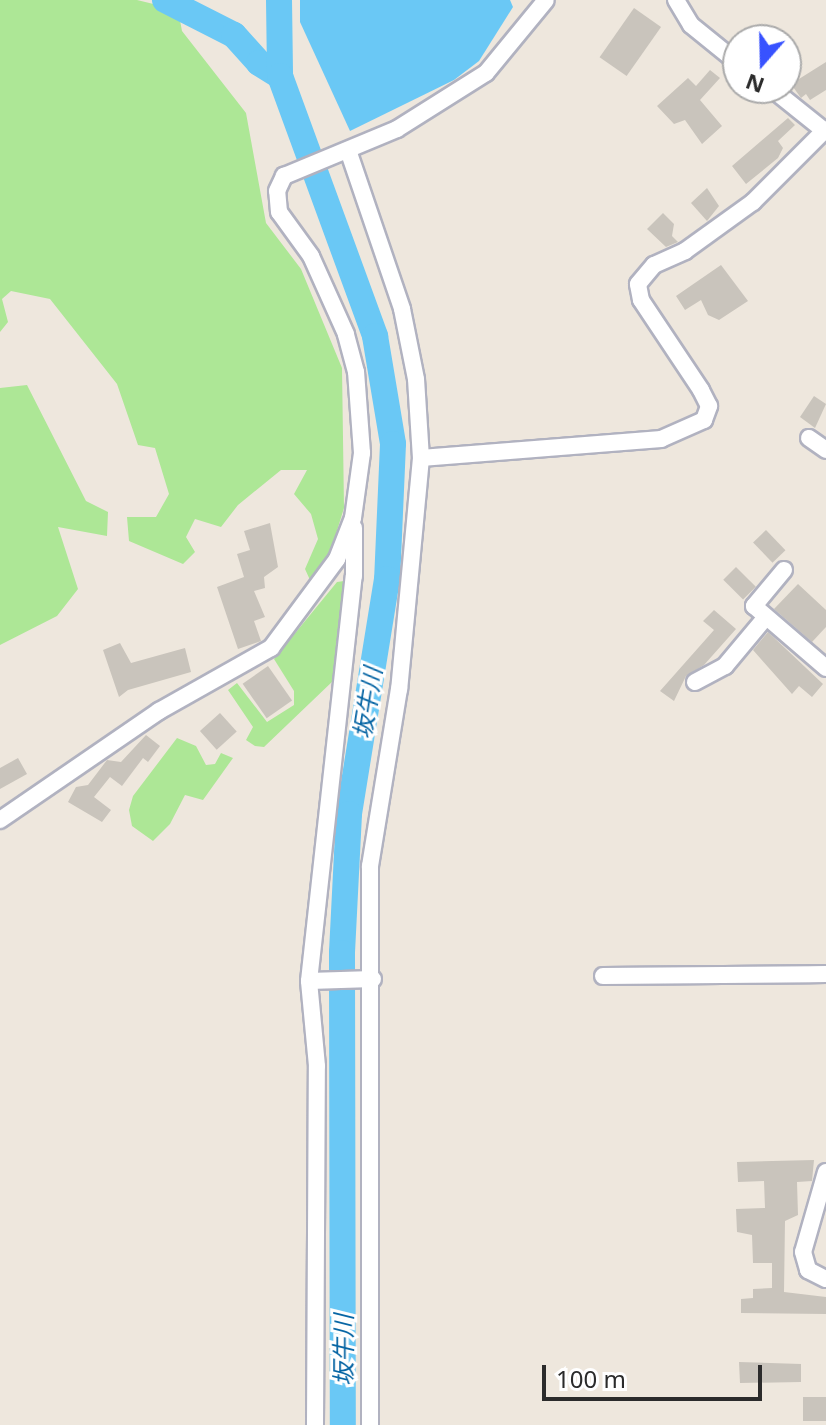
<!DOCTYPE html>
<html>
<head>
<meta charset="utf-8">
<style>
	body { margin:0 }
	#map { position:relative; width:826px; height:1425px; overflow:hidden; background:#eee7dd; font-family:"Noto Sans","Noto Sans JP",sans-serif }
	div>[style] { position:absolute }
	.green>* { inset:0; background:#ade796 }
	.water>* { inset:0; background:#6ac8f5 }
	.river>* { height:26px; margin:-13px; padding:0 13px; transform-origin:13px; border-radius:13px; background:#6ac8f5 }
	.building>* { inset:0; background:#c9c4bc; transform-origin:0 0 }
	.roads { filter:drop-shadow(2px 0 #b1b2c0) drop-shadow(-2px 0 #b1b2c0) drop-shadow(0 2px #b1b2c0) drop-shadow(0 -2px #b1b2c0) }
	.minor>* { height:16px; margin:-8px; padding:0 8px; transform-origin:8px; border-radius:8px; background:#fff }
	span { translate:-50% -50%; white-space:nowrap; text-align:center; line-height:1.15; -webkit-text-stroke:6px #fff; paint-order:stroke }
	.water-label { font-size:24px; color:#0665a4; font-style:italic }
	.north { position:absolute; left:722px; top:24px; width:80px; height:80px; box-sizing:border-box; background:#fff; border:2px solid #aaa; border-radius:50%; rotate:200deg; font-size:22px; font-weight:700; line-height:32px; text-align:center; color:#2b2b2b }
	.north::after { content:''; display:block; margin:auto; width:28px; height:36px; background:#3852ff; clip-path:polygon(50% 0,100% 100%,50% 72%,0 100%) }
	.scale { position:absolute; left:542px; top:1365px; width:220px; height:36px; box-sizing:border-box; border:4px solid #2b2b2b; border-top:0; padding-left:10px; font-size:24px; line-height:28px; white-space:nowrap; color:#2b2b2b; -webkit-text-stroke:6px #fff; paint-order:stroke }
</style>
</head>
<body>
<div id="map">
	<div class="green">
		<div style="clip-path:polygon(0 0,137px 0,178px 10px,182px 31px,246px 113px,266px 223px,301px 269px,342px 368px,344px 508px,331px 550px,310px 580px,305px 569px,318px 539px,311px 514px,294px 494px,307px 470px,281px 470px,238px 505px,221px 527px,195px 519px,186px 537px,195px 552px,183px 564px,129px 541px,127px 517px,156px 517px,169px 494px,155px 448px,138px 445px,117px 384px,50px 299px,11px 291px,2px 299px,8px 322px,0 332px)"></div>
		<div style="clip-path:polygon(27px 385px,86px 501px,108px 512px,107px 536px,58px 527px,78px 589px,57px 616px,0 645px,0 388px)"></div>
		<div style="clip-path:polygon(344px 581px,334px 680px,264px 747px,255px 746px,246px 740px,253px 727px,228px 690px,237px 683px,267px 722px,294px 705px,294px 691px,274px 659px,337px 582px)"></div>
		<div style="clip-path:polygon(177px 738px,196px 746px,206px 765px,215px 764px,221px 753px,233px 758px,203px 800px,185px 795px,170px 824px,153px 841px,132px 826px,129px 810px,133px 796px)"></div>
	</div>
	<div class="water">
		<div style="clip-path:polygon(300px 0,510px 0,513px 7px,479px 61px,454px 80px,350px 131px,300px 22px)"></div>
	</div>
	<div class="river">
		<div style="left:165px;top:0;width:77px;rotate:26.9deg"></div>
		<div style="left:234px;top:35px;width:38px;rotate:48deg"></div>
		<div style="left:259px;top:63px;width:25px;rotate:32deg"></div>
		<div style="left:279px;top:0;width:76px;rotate:89.2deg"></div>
		<div style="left:280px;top:76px;width:277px;rotate:69.9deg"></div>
		<div style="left:375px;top:336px;width:109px;rotate:80.5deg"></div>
		<div style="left:393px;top:444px;width:135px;rotate:92.5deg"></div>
		<div style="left:387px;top:579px;width:238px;rotate:99.2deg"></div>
		<div style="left:349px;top:814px;width:139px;rotate:92.9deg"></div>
		<div style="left:342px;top:953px;width:472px;rotate:89.9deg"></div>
	</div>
	<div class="building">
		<div style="left:634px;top:8px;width:33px;height:60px;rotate:35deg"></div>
		<div style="clip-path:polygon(826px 62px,826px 90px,810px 100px,806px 94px,801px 98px,791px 84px)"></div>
		<div style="clip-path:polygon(710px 70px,720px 78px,700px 100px,722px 126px,702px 144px,685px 120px,674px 124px,657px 106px,688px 78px,696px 86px)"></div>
		<div style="clip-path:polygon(788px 118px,795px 125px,778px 141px,783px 148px,778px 158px,746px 184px,732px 166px)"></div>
		<div style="clip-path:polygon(707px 188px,719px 206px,707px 221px,691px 203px)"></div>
		<div style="clip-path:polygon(663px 213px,674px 224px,672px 236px,678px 242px,666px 247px,647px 229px)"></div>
		<div style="clip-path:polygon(721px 265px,748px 301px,719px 320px,708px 315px,701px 300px,685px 310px,676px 296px)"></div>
		<div style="clip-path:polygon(814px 396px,826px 404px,815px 428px,800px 417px)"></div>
		<div style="clip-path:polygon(270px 523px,278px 567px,264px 577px,265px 588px,254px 591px,265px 617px,254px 621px,261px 641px,238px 649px,217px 587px,244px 577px,237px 554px,250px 550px,244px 531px)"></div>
		<div style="left:766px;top:530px;width:28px;height:18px;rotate:46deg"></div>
		<div style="left:736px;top:567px;width:28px;height:18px;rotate:45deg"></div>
		<div style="clip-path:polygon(798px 584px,826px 610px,826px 627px,812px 642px,774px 609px)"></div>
		<div style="clip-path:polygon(714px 610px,736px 629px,704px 665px,686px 676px,674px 701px,660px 691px,714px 630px,703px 621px)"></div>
		<div style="clip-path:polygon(768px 632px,823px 684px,812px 697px,799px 686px,792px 694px,753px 650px)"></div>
		<div style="clip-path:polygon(120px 643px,131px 663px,185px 648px,191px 672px,128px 690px,119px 697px,103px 650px)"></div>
		<div style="left:268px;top:666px;width:42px;height:31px;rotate:55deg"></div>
		<div style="left:220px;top:713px;width:25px;height:27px;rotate:48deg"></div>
		<div style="clip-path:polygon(146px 735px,160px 746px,148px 762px,143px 758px,122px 786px,110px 777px,94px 797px,111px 810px,102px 822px,68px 802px,76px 787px,88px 785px,107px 760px,121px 762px)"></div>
		<div style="clip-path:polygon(18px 758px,27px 774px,0 789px,0 768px)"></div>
		<div style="clip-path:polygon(814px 1160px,812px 1181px,797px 1182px,798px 1215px,785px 1221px,784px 1292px,826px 1297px,826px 1314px,741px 1313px,741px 1299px,753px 1298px,753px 1289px,772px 1288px,772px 1263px,753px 1263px,752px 1235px,737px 1232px,736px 1209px,765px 1208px,764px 1181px,738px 1182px,737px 1162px)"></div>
		<div style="clip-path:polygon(739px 1362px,801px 1364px,801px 1382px,740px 1383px)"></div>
		<div style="left:803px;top:1397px;width:23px;height:24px"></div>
	</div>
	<div class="roads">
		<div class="minor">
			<div style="left:676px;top:0;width:29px;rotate:59deg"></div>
			<div style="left:691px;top:25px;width:60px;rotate:39deg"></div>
			<div style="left:771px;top:88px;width:70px;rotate:38.7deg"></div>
			<div style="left:348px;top:150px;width:168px;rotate:71.2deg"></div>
			<div style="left:402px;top:309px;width:71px;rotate:78.7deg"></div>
			<div style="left:416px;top:379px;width:79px;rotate:86.4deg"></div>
			<div style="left:421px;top:458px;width:232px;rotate:95.4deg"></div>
			<div style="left:399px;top:689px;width:179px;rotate:99.3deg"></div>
			<div style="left:370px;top:866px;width:559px;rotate:90deg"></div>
			<div style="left:809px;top:438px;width:21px;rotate:35deg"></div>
			<div style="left:421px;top:458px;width:241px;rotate:-4.5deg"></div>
			<div style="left:661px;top:439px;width:47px;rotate:-23.8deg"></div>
			<div style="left:704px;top:420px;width:15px;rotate:-70deg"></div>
			<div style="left:709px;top:406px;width:18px;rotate:-117deg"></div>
			<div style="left:701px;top:390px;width:108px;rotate:-123.7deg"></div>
			<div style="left:641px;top:300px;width:16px;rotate:-101deg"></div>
			<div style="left:638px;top:284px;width:25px;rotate:-50deg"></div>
			<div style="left:654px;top:265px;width:34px;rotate:-24deg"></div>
			<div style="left:685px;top:251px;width:84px;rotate:-35.8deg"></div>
			<div style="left:753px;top:202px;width:102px;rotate:-45deg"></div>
			<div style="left:784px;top:570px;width:47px;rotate:129.8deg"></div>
			<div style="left:754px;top:606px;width:95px;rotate:40.7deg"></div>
			<div style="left:695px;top:682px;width:34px;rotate:-28deg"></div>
			<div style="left:725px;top:666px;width:64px;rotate:-50.1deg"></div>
			<div style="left:0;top:820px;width:193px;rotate:-34.4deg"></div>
			<div style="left:159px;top:711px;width:129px;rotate:-29.4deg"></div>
			<div style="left:271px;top:648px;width:111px;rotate:-53.4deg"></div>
			<div style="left:337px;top:559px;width:44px;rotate:-68.7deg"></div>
			<div style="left:353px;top:518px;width:66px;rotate:-82.1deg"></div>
			<div style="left:362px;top:453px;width:81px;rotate:-94.2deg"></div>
			<div style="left:356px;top:372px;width:39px;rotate:-105deg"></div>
			<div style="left:346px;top:334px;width:85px;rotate:-114.2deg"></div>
			<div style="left:311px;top:256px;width:54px;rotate:-126deg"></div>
			<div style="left:279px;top:212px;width:21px;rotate:-95deg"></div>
			<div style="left:277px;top:191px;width:17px;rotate:-65deg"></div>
			<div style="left:284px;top:176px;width:122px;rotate:-22.6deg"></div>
			<div style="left:397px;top:129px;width:105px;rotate:-32.2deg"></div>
			<div style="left:486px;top:73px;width:94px;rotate:-50.6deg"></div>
			<div style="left:603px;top:976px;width:223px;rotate:-0.5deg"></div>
			<div style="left:309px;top:981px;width:64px;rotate:-1.8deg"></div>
			<div style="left:826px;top:1172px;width:83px;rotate:106deg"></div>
			<div style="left:803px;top:1252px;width:19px;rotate:74deg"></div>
			<div style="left:808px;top:1270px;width:20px;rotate:27deg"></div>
			<div style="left:315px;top:1425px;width:359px;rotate:-89.7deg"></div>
			<div style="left:317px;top:1066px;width:85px;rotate:-95.4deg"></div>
			<div style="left:309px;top:981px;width:407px;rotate:-83.7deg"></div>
			<div style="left:354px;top:576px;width:48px;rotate:-90deg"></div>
		</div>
	</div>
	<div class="water-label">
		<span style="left:367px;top:703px;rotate:-81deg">坂牛川</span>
		<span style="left:343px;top:1350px;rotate:-90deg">坂牛川</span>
	</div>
	<div class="north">N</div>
	<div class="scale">100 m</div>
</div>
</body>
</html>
